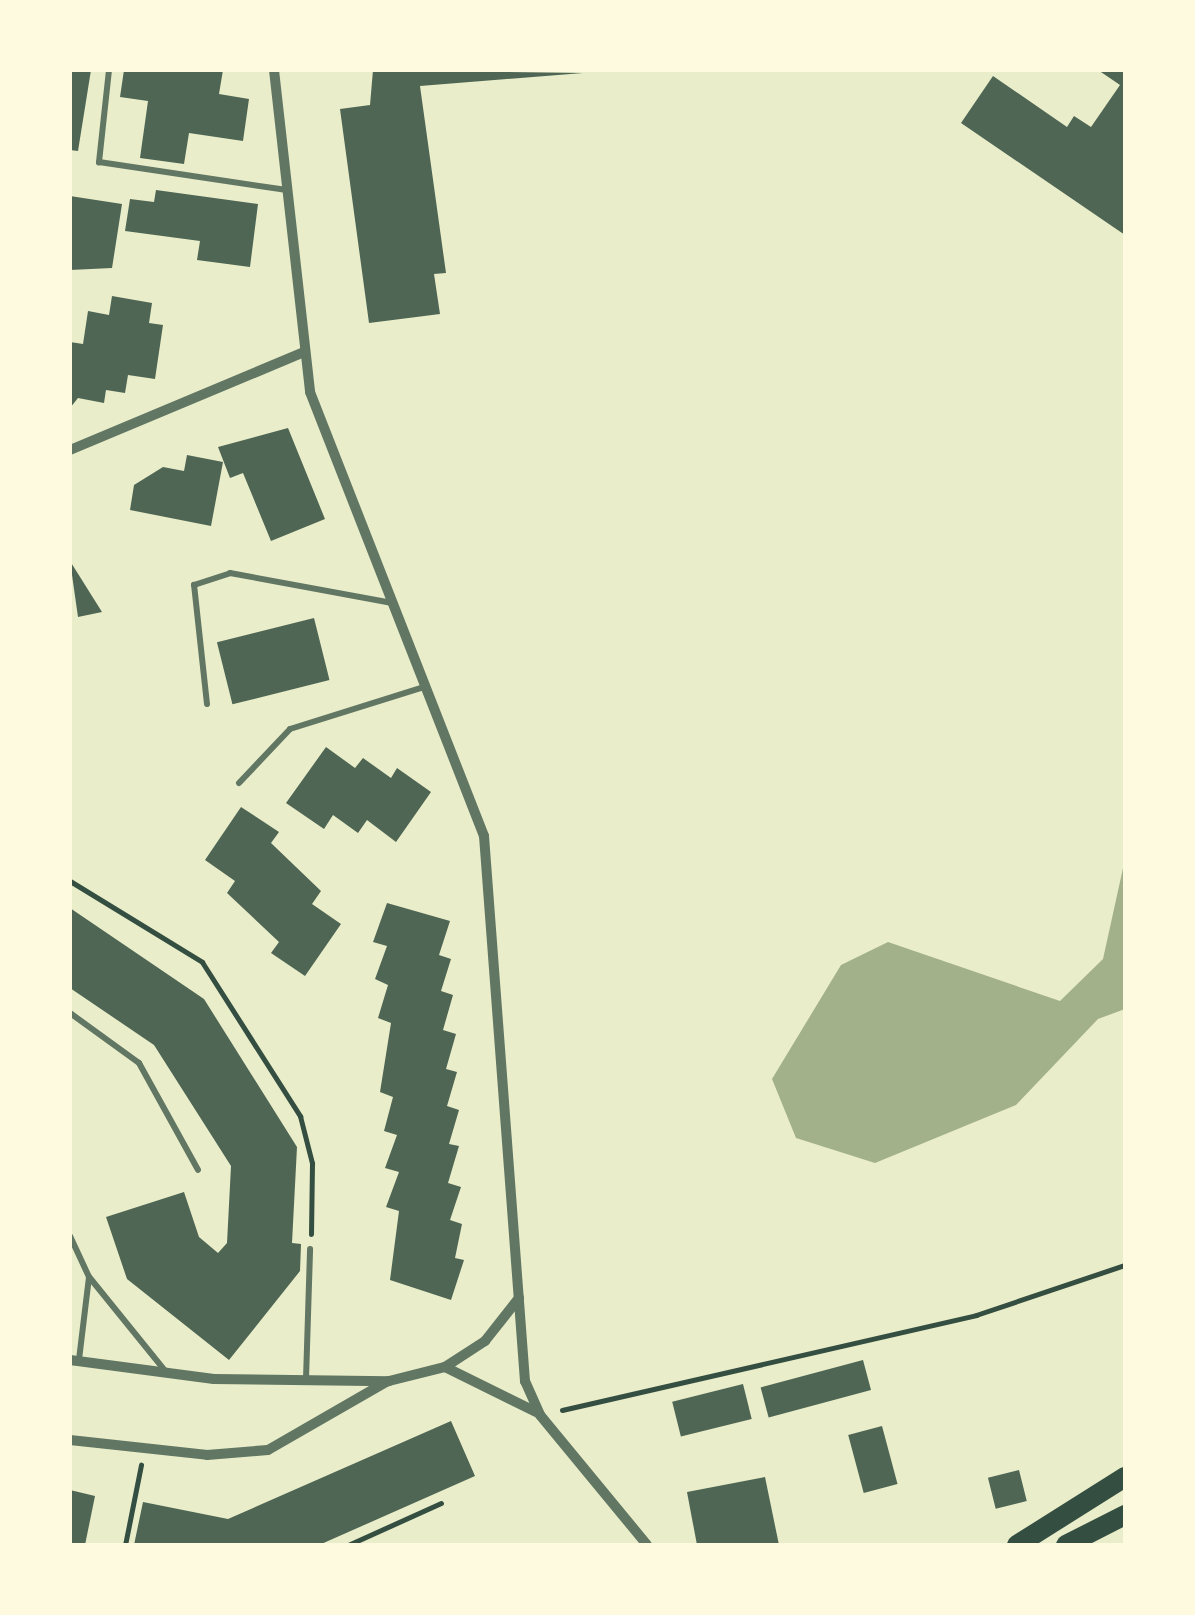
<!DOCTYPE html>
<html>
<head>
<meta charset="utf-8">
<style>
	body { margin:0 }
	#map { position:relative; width:1195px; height:1615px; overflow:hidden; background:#e9edc9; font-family:Roboto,sans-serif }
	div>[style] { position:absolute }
	.water>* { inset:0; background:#a3b18a }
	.building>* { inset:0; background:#4f6655; transform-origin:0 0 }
	.path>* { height:5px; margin:-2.5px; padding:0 2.5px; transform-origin:2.5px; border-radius:2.5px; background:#344e41 }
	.service>* { height:6px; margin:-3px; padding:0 3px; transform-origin:3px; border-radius:3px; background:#617663 }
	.minor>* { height:10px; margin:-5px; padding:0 5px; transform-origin:5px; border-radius:5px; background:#617663 }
	.primary>* { height:20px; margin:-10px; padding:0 10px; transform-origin:10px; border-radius:10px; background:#344e41 }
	span { translate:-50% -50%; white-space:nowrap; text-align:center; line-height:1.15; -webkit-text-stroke:8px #fefae0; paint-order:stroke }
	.frame { position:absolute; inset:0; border:72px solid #fefae0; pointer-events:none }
</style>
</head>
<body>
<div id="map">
	<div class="water">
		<div style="clip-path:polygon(1125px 859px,1125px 1009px,1098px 1019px,1016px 1105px,875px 1163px,796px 1138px,772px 1079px,841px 965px,888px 942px,1060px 1001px,1103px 959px)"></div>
	</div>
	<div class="building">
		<div style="clip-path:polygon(70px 70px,91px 70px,78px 151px,70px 150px)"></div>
		<div style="clip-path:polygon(124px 70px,223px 70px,219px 94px,249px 99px,243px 141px,189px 133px,184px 164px,140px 158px,148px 101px,120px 97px)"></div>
		<div style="clip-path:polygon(373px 70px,583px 73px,420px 86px,446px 273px,434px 274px,440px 314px,369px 323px,340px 109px,370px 105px)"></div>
		<div style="clip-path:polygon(1098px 70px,1125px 70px,1125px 235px,961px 123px,993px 76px,1067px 127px,1074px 116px,1091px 127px,1120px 85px)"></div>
		<div style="clip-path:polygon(156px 190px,258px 204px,250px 267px,197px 260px,200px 241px,125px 231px,130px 199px,154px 202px)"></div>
		<div style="clip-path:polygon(70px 196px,122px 204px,112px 268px,70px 270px)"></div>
		<div style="clip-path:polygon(112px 296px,152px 303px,149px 323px,163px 325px,155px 379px,128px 375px,125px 393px,106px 390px,104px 403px,78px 398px,70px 408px,70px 342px,83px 344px,88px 311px,109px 315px)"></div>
		<div style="clip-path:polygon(288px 428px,325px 519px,271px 541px,243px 473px,230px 478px,218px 447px)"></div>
		<div style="clip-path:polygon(187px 455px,223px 462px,211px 526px,130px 510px,134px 485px,163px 467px,184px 471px)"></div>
		<div style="clip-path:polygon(70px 561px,102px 612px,78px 617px)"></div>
		<div style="left:314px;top:618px;width:64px;height:100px;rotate:76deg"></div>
		<div style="clip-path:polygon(326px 747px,355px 768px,363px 758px,391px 778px,397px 768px,431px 792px,396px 842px,367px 820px,358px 833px,333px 815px,324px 829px,286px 803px)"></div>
		<div style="clip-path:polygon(241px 807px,279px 832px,271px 843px,321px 891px,312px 904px,341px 924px,305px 976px,271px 953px,279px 942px,227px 893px,235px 881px,205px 860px)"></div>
		<div style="clip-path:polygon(387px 903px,450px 921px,439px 955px,451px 959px,441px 991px,453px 995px,443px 1030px,456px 1034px,446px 1069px,457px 1072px,447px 1106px,459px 1110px,449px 1144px,459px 1146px,448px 1183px,461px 1187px,450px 1220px,462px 1224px,455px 1258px,464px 1260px,451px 1300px,390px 1280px,399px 1211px,386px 1207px,399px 1172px,385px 1168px,397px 1135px,384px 1131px,393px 1097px,380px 1092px,391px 1023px,378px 1018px,388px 985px,375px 979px,387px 946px,373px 942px)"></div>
		<div style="clip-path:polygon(70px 908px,204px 999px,297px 1147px,292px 1243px,301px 1244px,300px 1271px,229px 1360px,127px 1279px,106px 1217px,184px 1192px,199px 1237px,218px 1253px,227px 1243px,231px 1166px,154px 1045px,70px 988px)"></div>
		<div style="left:863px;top:1360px;width:31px;height:106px;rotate:75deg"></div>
		<div style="left:743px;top:1384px;width:36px;height:73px;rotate:76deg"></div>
		<div style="clip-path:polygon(451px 1421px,475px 1476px,319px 1545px,134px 1545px,143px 1502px,228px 1519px)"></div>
		<div style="left:882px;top:1426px;width:60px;height:35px;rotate:75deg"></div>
		<div style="left:1019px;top:1470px;width:32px;height:32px;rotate:76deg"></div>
		<div style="clip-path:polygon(765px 1477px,779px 1545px,697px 1545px,687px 1492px)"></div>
		<div style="clip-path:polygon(70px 1490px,95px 1496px,85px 1545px,70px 1545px)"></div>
	</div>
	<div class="path">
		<div style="left:70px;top:881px;width:155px;rotate:31.5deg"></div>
		<div style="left:202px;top:962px;width:183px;rotate:57.5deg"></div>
		<div style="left:300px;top:1116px;width:49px;rotate:75.7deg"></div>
		<div style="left:312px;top:1163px;width:71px;rotate:90.8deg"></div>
		<div style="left:562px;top:1410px;width:425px;rotate:-12.9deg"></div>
		<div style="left:976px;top:1315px;width:157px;rotate:-18.6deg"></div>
		<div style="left:125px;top:1545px;width:82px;rotate:-78.7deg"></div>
		<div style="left:348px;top:1545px;width:102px;rotate:-24.3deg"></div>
	</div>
	<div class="service">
		<div style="left:109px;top:70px;width:93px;rotate:96.2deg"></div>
		<div style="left:99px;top:162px;width:190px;rotate:8.5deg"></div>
		<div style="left:207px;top:704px;width:120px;rotate:-96.2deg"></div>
		<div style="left:194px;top:585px;width:38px;rotate:-18deg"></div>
		<div style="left:230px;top:573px;width:165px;rotate:10.5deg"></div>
		<div style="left:239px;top:783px;width:74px;rotate:-46.6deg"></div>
		<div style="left:290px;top:729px;width:140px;rotate:-17.4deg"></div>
		<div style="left:70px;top:1013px;width:85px;rotate:35.9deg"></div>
		<div style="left:139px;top:1063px;width:122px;rotate:61.1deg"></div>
		<div style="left:70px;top:1236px;width:45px;rotate:65.1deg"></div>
		<div style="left:89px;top:1277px;width:84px;rotate:96.9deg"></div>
		<div style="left:90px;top:1278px;width:122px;rotate:51deg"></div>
		<div style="left:306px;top:1379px;width:130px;rotate:-88.2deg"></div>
	</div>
	<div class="minor">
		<div style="left:274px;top:70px;width:324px;rotate:83.6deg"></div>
		<div style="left:310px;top:392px;width:477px;rotate:68.6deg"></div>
		<div style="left:484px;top:836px;width:547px;rotate:85.7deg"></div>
		<div style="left:525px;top:1381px;width:37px;rotate:66deg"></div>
		<div style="left:540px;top:1415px;width:168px;rotate:50.5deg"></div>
		<div style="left:70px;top:450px;width:254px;rotate:-22.7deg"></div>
		<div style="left:70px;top:1360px;width:145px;rotate:7.5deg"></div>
		<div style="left:214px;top:1379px;width:175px;rotate:0.7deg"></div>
		<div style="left:389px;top:1381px;width:58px;rotate:-14deg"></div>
		<div style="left:445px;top:1367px;width:48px;rotate:-33deg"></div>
		<div style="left:485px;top:1341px;width:55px;rotate:-51.7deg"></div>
		<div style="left:445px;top:1367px;width:104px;rotate:26.3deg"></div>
		<div style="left:70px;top:1440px;width:138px;rotate:6.2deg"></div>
		<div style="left:207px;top:1455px;width:61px;rotate:-4.7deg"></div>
		<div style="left:268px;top:1450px;width:138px;rotate:-29.9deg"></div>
	</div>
	<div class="primary">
		<div style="left:1017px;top:1545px;width:128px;rotate:-32.2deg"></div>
		<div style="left:1066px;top:1545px;width:66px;rotate:-27deg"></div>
	</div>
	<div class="frame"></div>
</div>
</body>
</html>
